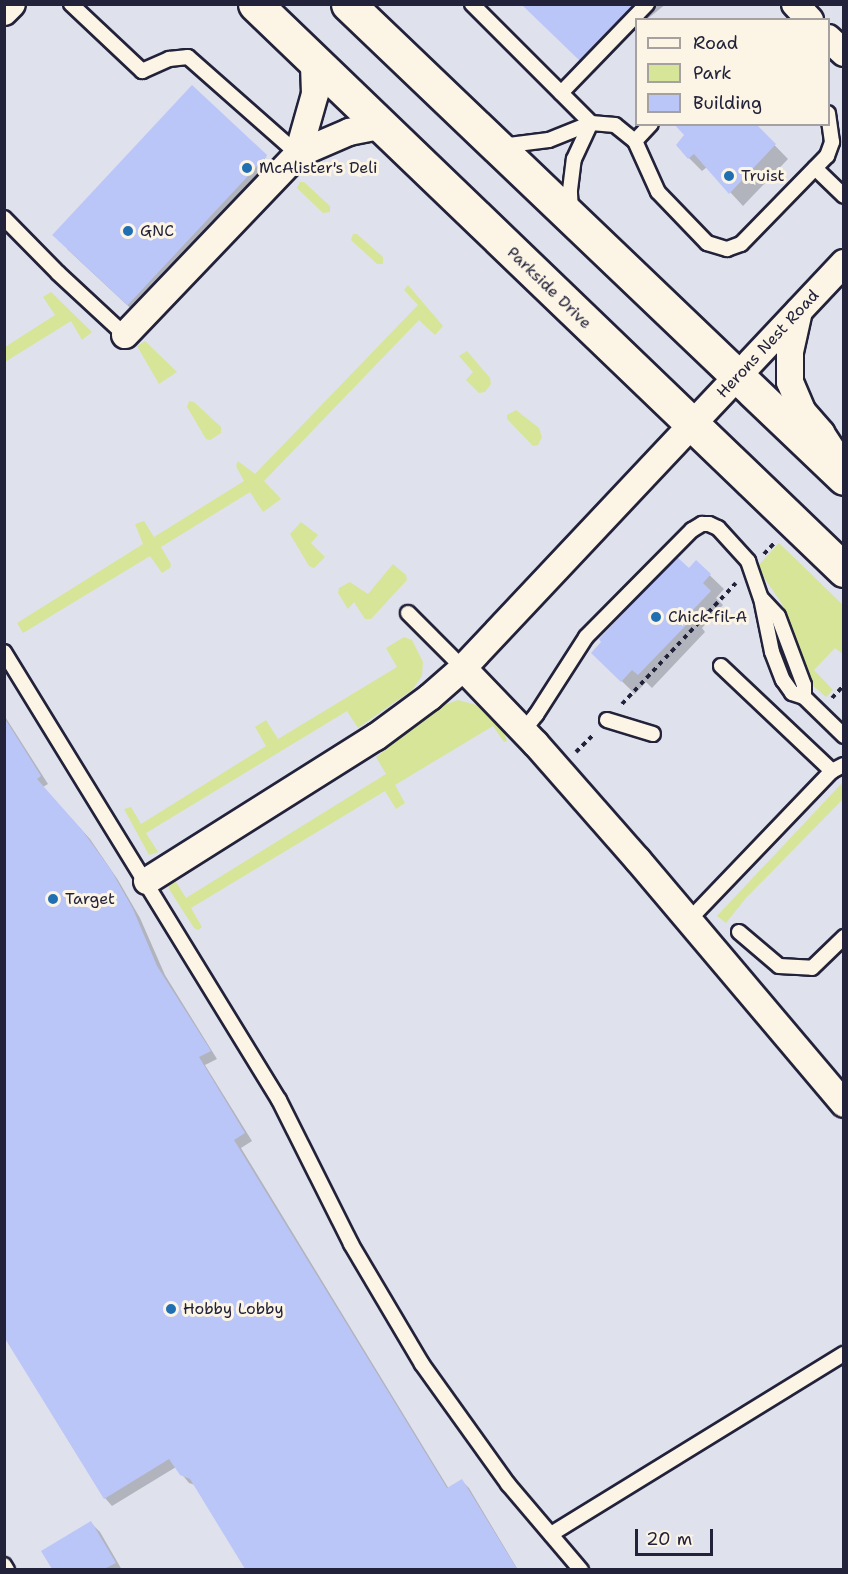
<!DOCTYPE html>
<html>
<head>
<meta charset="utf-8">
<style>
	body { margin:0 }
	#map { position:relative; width:848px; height:1574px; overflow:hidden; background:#efece9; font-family:"Shantell Sans",sans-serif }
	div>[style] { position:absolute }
	.built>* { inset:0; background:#dfe1ed }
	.green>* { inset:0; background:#d7e598 }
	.shadow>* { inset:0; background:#0003 }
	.building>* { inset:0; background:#bac6f7; transform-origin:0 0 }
	.path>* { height:4px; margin-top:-2px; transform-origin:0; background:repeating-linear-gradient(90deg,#22223b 0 4.5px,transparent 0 9px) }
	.roads { filter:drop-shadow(2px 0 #22223b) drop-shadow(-2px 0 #22223b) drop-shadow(0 2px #22223b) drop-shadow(0 -2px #22223b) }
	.lane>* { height:14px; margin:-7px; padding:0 7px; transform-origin:7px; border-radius:7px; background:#fcf5e5 }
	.street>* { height:26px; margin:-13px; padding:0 13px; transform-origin:13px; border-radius:13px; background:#fcf5e5 }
	.secondary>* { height:33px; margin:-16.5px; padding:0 16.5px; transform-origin:16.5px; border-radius:16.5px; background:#fcf5e5 }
	.dots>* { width:16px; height:16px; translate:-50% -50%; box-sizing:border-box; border:3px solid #fcf5e5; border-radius:50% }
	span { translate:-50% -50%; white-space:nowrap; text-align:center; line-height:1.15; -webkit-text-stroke:6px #fcf5e5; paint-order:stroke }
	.poi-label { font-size:16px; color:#22223b }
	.left { translate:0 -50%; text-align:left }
	.street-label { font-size:16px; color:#22223b }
	.frame { position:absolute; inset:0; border:6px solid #22223b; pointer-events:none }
	.legend { position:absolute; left:635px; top:18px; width:195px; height:108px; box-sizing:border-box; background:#fcf5e5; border:2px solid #a5a1a1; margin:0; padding:8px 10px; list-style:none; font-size:18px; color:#22223b }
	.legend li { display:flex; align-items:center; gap:12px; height:30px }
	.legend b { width:30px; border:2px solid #a5a1a1 }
	.scale { position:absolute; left:635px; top:1529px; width:78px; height:27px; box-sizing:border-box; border:3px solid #22223b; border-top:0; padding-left:8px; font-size:18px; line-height:21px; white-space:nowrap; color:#22223b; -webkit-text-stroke:4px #fcf5e5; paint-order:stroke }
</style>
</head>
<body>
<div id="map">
	<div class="built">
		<div style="clip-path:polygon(evenodd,5px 5px,843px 5px,843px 1569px,5px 1569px,5px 5px,636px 20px,828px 20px,828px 124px,636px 124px,636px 20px)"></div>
	</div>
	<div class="green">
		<div style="clip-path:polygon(300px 182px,304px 182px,330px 206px,330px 212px,323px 213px,297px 188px)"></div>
		<div style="clip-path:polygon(353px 234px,357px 234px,383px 257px,383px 264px,377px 264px,351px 240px)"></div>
		<div style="clip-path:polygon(408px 285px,443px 326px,435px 335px,419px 320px,264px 481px,281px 499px,263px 512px,250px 492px,161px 547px,171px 564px,170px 568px,162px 573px,150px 556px,23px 633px,17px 623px,143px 544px,135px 524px,144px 521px,154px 537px,244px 481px,236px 466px,238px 461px,255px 474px,418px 305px,404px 290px)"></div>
		<div style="clip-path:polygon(51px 292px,92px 332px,82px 340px,71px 321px,5px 362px,5px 347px,55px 315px,43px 297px)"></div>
		<div style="clip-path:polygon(145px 341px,177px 372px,159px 384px,137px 346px)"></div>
		<div style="clip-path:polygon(467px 351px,490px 378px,491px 384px,485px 392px,479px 393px,466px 380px,473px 372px,459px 356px)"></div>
		<div style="clip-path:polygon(189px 401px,194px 402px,221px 427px,221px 433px,210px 440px,206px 439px,187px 407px)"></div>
		<div style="clip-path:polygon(516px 410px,539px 428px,542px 437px,538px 445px,533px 446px,507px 419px,507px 415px)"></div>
		<div style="clip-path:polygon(301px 522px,318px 535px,311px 543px,325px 557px,314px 568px,309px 566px,290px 534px)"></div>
		<div style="clip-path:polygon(779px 543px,843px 605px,843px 654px,835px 648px,814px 670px,833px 690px,826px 697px,811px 684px,804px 672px,782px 604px,757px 567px)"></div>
		<div style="clip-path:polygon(393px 564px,406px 575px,407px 580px,371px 619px,365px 619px,354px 602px,348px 609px,338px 593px,339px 588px,350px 582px,368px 594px)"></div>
		<div style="clip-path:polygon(404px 637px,412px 640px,423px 662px,422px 676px,412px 690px,358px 728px,347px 711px,146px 833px,158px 852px,149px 855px,124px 809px,131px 807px,141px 824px,266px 746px,255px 727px,266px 720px,278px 739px,397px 667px,386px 648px)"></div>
		<div style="clip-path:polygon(458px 700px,480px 706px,504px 733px,507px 741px,504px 742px,493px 726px,395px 785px,405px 803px,396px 809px,385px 791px,191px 908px,202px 927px,198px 930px,194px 928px,169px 889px,168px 884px,176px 882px,186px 898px,386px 774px,376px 757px,444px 705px)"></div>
		<div style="clip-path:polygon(843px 782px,843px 799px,746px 898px,726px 923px,717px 916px)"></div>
	</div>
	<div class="shadow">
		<div style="clip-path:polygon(522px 4px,666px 4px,646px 20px,636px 20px,636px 29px,594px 73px)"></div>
		<div style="clip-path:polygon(192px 87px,279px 170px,141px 318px,67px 249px)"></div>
		<div style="clip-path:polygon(754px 124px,788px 159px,743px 206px,707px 167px,702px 171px,689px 158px,686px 135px)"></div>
		<div style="clip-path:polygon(696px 562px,724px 589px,716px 598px,723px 605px,702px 628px,705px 632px,652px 688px,646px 682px,635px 694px,593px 653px)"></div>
		<div style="clip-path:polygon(4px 715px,48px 784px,43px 787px,90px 839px,118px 880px,140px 918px,165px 975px,217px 1059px,205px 1065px,252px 1141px,241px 1148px,449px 1489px,462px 1481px,469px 1488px,518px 1570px,247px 1570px,195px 1485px,189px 1483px,176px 1467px,112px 1506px,105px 1498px,4px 1334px)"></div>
		<div style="clip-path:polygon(91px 1523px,100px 1532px,122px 1570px,54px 1570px,43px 1552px)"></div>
	</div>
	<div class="building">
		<div style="clip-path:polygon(521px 4px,634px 4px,580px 61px)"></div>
		<div style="left:192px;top:85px;width:103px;height:205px;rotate:43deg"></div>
		<div style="clip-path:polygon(674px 124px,756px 124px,776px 144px,729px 194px,694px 154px,688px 159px,676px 145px,684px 135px)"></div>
		<div style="clip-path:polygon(677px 557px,689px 568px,696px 560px,711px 574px,703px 583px,711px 591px,689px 614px,693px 618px,638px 675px,632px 670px,621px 682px,591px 653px,601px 642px,599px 639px)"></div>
		<div style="clip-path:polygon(4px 717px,41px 776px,37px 779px,82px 830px,111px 870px,133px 909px,157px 966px,211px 1051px,199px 1057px,245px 1133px,234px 1140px,447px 1488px,462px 1479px,517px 1569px,245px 1569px,190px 1479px,180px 1475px,169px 1459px,104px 1499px,4px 1337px)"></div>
		<div style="clip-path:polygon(91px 1521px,116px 1563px,104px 1569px,52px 1569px,41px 1551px)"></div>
	</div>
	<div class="path">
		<div style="left:764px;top:554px;width:16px;rotate:-47deg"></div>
		<div style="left:832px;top:698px;width:18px;rotate:-47deg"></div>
		<div style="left:622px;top:704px;width:166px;rotate:-46.7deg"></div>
		<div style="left:576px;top:752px;width:25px;rotate:-45deg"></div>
	</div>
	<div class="roads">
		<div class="lane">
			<div style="left:71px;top:4px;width:98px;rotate:43.3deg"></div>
			<div style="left:142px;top:71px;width:30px;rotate:-24deg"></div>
			<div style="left:169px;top:59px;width:19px;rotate:-6deg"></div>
			<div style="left:188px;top:57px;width:147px;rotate:41.4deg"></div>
			<div style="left:472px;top:4px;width:168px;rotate:45deg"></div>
			<div style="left:561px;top:93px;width:124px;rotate:-46deg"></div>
			<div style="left:635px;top:141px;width:23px;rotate:-47deg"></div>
			<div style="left:501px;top:146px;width:48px;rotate:-7.1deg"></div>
			<div style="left:549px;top:140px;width:45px;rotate:-22deg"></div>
			<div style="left:591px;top:123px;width:24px;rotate:5deg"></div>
			<div style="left:615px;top:125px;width:26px;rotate:39deg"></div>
			<div style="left:635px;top:141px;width:56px;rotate:65.7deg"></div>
			<div style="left:658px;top:192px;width:71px;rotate:46.1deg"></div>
			<div style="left:707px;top:243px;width:21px;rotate:17deg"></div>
			<div style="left:727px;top:249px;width:15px;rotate:-20deg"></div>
			<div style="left:741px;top:244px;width:123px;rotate:-45.7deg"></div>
			<div style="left:827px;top:156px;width:15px;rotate:-70deg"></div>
			<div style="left:832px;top:142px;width:29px;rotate:-98deg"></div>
			<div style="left:815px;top:168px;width:40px;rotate:44deg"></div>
			<div style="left:571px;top:212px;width:22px;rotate:-93deg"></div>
			<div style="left:570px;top:190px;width:31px;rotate:-83deg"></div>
			<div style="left:574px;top:159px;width:40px;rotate:-65deg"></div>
			<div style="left:4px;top:218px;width:77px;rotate:45.5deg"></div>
			<div style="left:58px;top:273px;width:91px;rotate:42.8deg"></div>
			<div style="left:762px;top:599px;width:23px;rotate:47deg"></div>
			<div style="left:778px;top:616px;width:74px;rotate:69.4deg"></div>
			<div style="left:804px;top:685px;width:12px;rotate:90deg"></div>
			<div style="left:408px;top:613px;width:78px;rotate:45deg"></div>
			<div style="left:4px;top:652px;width:526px;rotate:58.46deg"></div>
			<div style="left:279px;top:1100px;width:161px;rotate:63.4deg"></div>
			<div style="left:351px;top:1244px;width:139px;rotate:59.4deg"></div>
			<div style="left:422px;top:1364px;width:148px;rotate:54.4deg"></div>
			<div style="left:508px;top:1484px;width:113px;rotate:49.7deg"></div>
			<div style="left:721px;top:666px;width:153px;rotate:43.4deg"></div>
			<div style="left:607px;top:720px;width:48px;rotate:16.9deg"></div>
			<div style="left:523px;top:731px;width:21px;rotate:-51deg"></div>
			<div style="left:536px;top:715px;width:93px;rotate:-57.3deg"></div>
			<div style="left:586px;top:637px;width:151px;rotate:-45.3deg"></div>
			<div style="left:692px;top:530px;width:12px;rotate:-31deg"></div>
			<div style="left:702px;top:524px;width:7px"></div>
			<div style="left:709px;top:524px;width:10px;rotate:24deg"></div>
			<div style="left:718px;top:528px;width:45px;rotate:47.7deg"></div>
			<div style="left:748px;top:561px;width:39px;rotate:71deg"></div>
			<div style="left:761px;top:598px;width:55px;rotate:78.5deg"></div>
			<div style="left:772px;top:652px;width:30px;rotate:69deg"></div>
			<div style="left:783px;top:680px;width:16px;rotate:55deg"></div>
			<div style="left:792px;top:693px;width:13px;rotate:18deg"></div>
			<div style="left:804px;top:697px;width:56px;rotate:44.3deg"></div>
			<div style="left:688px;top:921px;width:208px;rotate:-46.2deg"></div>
			<div style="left:832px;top:771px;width:13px;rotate:-27deg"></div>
			<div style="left:739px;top:932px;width:52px;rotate:40.4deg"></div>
			<div style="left:779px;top:966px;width:33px;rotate:3deg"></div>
			<div style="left:812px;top:968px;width:45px;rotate:-44.1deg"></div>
			<div style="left:551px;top:1534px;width:344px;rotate:-31.6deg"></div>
			<div style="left:4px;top:1565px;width:6px;rotate:59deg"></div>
		</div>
		<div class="street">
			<div style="left:795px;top:4px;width:22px;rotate:47deg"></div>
			<div style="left:4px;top:12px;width:11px;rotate:-45deg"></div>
			<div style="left:828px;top:38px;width:22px;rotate:43deg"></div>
			<div style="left:298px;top:154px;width:62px;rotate:-74.2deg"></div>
			<div style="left:315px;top:94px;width:32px;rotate:-92deg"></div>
			<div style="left:799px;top:311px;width:42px;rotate:102.4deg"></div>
			<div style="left:790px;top:352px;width:30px;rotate:90deg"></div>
			<div style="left:790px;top:382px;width:33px;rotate:67deg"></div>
			<div style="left:803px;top:412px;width:28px;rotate:49deg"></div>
			<div style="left:821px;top:433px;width:35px;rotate:57deg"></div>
			<div style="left:125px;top:335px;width:250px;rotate:-46.3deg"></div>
			<div style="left:298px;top:154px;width:56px;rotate:-23.3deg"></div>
			<div style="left:349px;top:132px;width:31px;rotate:-11deg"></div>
			<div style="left:463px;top:668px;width:105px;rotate:46.2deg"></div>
			<div style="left:536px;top:744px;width:154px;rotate:48.7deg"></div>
			<div style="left:638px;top:860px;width:319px;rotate:49.8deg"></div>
			<div style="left:147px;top:881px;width:271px;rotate:-32.2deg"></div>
			<div style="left:376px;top:737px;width:67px;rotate:-36.5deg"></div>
			<div style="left:430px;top:697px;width:44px;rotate:-41.3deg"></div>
			<div style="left:463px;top:668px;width:556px;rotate:-46.75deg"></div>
		</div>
		<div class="secondary">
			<div style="left:255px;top:4px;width:817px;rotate:43.86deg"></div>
			<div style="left:348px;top:4px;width:686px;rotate:43.7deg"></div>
		</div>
	</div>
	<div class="dots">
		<div style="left:247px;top:168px;background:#1f6fb2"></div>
		<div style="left:729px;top:176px;background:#1f6fb2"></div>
		<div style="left:128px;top:231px;background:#1f6fb2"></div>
		<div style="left:656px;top:617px;background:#1f6fb2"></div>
		<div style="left:53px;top:899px;background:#1f6fb2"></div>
		<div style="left:171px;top:1309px;background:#1f6fb2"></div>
	</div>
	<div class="poi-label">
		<span class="left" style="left:259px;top:168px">McAlister's Deli</span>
		<span class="left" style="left:741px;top:176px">Truist</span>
		<span class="left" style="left:140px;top:231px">GNC</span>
		<span class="left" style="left:668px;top:617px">Chick-fil-A</span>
		<span class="left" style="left:65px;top:899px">Target</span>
		<span class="left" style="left:183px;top:1309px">Hobby Lobby</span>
	</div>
	<div class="street-label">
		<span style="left:549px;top:288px;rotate:44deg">Parkside Drive</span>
		<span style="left:768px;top:344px;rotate:-47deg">Herons Nest Road</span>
	</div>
	<div class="frame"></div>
	<ul class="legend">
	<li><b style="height:8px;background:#fcf5e5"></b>Road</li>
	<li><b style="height:16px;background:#d7e598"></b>Park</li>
	<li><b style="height:16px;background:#bac6f7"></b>Building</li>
	</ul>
	<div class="scale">20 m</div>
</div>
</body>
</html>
